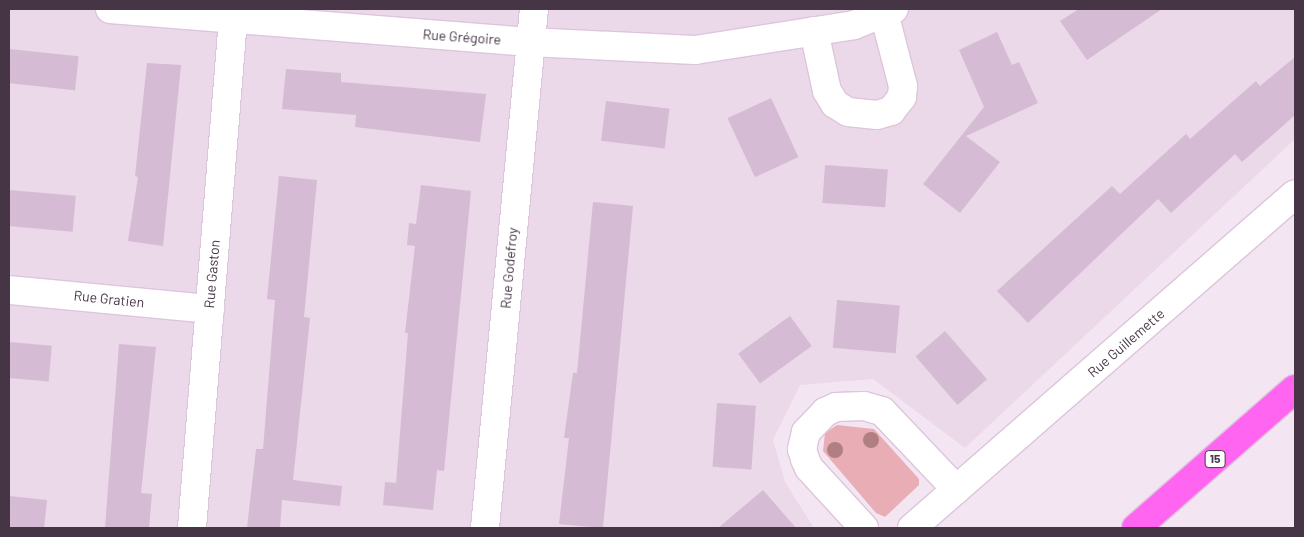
<!DOCTYPE html>
<html>
<head>
<meta charset="utf-8">
<style>
	body { margin:0 }
	#map { position:relative; width:1304px; height:537px; overflow:hidden; background:#f3e6f2; font-family:Barlow,sans-serif }
	div>[style] { position:absolute }
	.residential>* { inset:0; background:#ebd8e9 }
	.green>* { inset:0; background:#e9adb5 }
	.building>* { inset:0; background:#d5bbd4; transform-origin:0 0 }
	.roads { filter:drop-shadow(1px 0 #ddc5db) drop-shadow(-1px 0 #ddc5db) drop-shadow(0 1px #ddc5db) drop-shadow(0 -1px #ddc5db) }
	.minor>* { height:28px; margin:-14px; padding:0 14px; transform-origin:14px; border-radius:14px; background:#fff }
	.highway>* { height:28px; margin:-14px; padding:0 14px; transform-origin:14px; border-radius:14px; background:#ff65f1 }
	.trees>* { width:16px; height:16px; margin:-8px; border-radius:50%; background:#b07f82 }
	span { translate:-50% -50%; white-space:nowrap; text-align:center; line-height:1.15; -webkit-text-stroke:4px #fff; paint-order:stroke }
	.shield-label span { padding:1px 4px; background:#fff; border:1px solid; border-radius:4px; -webkit-text-stroke-width:0 }
	.shield-label { font-size:12px; color:#463545; font-weight:700 }
	.street-label { font-size:14px; color:#463545 }
	.frame { position:absolute; inset:0; border:10px solid #463545; pointer-events:none }
</style>
</head>
<body>
<div id="map">
	<div class="residential">
		<div style="clip-path:polygon(9px 9px,1295px 9px,1295px 139px,965px 448px,873px 379px,800px 385px,773px 440px,785px 482px,814px 528px,9px 528px)"></div>
	</div>
	<div class="green">
		<div style="clip-path:polygon(837px 425px,874px 429px,919px 479px,919px 485px,885px 517px,876px 513px,823px 451px,825px 433px)"></div>
	</div>
	<div class="building">
		<div style="clip-path:polygon(1079px 9px,1162px 9px,1087px 60px,1060px 21px)"></div>
		<div style="clip-path:polygon(997px 32px,1012px 65px,1019px 62px,1038px 103px,966px 136px,1000px 162px,960px 213px,923px 184px,984px 107px,959px 50px)"></div>
		<div style="left:9px;top:49px;width:70px;height:34px;rotate:6deg"></div>
		<div style="clip-path:polygon(1295px 57px,1295px 115px,1242px 162px,1235px 154px,1171px 213px,1158px 199px,1028px 323px,997px 291px,1112px 186px,1120px 194px,1186px 134px,1190px 139px,1256px 81px,1260px 86px)"></div>
		<div style="clip-path:polygon(147px 63px,181px 65px,163px 246px,128px 241px,138px 177px,135px 176px)"></div>
		<div style="clip-path:polygon(286px 69px,341px 73px,341px 82px,486px 94px,480px 142px,355px 127px,356px 115px,282px 109px)"></div>
		<div style="left:771px;top:98px;width:65px;height:48px;rotate:65deg"></div>
		<div style="left:606px;top:101px;width:64px;height:40px;rotate:7deg"></div>
		<div style="left:825px;top:165px;width:63px;height:38px;rotate:4deg"></div>
		<div style="clip-path:polygon(279px 176px,317px 180px,304px 317px,310px 318px,293px 480px,342px 486px,340px 506px,282px 500px,280px 528px,247px 528px,256px 449px,263px 449px,275px 300px,267px 299px)"></div>
		<div style="clip-path:polygon(421px 185px,471px 191px,444px 471px,437px 470px,433px 510px,383px 505px,385px 482px,396px 483px,408px 333px,405px 333px,415px 246px,407px 245px,409px 223px,416px 224px)"></div>
		<div style="left:9px;top:190px;width:67px;height:36px;rotate:5deg"></div>
		<div style="clip-path:polygon(593px 202px,633px 206px,603px 528px,559px 524px,569px 438px,564px 438px,573px 373px,577px 373px)"></div>
		<div style="left:837px;top:300px;width:63px;height:48px;rotate:5deg"></div>
		<div style="left:790px;top:316px;width:37px;height:64px;rotate:54deg"></div>
		<div style="left:945px;top:331px;width:64px;height:39px;rotate:49deg"></div>
		<div style="left:9px;top:342px;width:43px;height:36px;rotate:5deg"></div>
		<div style="clip-path:polygon(119px 344px,156px 347px,141px 493px,152px 494px,149px 528px,105px 528px)"></div>
		<div style="left:717px;top:403px;width:39px;height:64px;rotate:4deg"></div>
		<div style="clip-path:polygon(763px 490px,796px 528px,718px 528px)"></div>
		<div style="clip-path:polygon(9px 496px,47px 500px,44px 528px,9px 528px)"></div>
	</div>
	<div class="roads">
		<div class="minor">
			<div style="left:110px;top:9px;width:421px;rotate:4.5deg"></div>
			<div style="left:530px;top:42px;width:165px;rotate:2.8deg"></div>
			<div style="left:695px;top:50px;width:161px;rotate:-8.9deg"></div>
			<div style="left:854px;top:25px;width:43px;rotate:-21.8deg"></div>
			<div style="left:814px;top:31px;width:61px;rotate:77.8deg"></div>
			<div style="left:827px;top:91px;width:15px;rotate:58deg"></div>
			<div style="left:835px;top:104px;width:15px;rotate:32deg"></div>
			<div style="left:848px;top:112px;width:29px;rotate:6deg"></div>
			<div style="left:877px;top:115px;width:15px;rotate:-16deg"></div>
			<div style="left:891px;top:111px;width:18px;rotate:-52deg"></div>
			<div style="left:902px;top:97px;width:11px;rotate:-85deg"></div>
			<div style="left:903px;top:86px;width:75px;rotate:-104.6deg"></div>
			<div style="left:9px;top:290px;width:202px;rotate:5.4deg"></div>
			<div style="left:192px;top:528px;width:510px;rotate:-85.39deg"></div>
			<div style="left:485px;top:528px;width:521px;rotate:-84.61deg"></div>
			<div style="left:864px;top:528px;width:81px;rotate:-132.5deg"></div>
			<div style="left:809px;top:468px;width:10px;rotate:-114deg"></div>
			<div style="left:805px;top:459px;width:10px;rotate:-107deg"></div>
			<div style="left:802px;top:449px;width:17px;rotate:-77deg"></div>
			<div style="left:806px;top:432px;width:28px;rotate:-46deg"></div>
			<div style="left:825px;top:412px;width:12px;rotate:-24deg"></div>
			<div style="left:836px;top:407px;width:28px;rotate:-2deg"></div>
			<div style="left:864px;top:406px;width:19px;rotate:16deg"></div>
			<div style="left:882px;top:411px;width:108px;rotate:46.5deg"></div>
			<div style="left:912px;top:528px;width:508px;rotate:-41.09deg"></div>
		</div>
		<div class="highway">
			<div style="left:1136px;top:528px;width:211px;rotate:-41.2deg"></div>
		</div>
	</div>
	<div class="trees">
		<div style="left:871px;top:440px"></div>
		<div style="left:835px;top:450px"></div>
	</div>
	<div class="shield-label">
		<span style="left:1215px;top:459px">15</span>
	</div>
	<div class="street-label">
		<span style="left:462px;top:37px;rotate:4deg">Rue Grégoire</span>
		<span style="left:509px;top:268px;rotate:-85deg">Rue Godefroy</span>
		<span style="left:212px;top:274px;rotate:-85deg">Rue Gaston</span>
		<span style="left:109px;top:299px;rotate:6deg">Rue Gratien</span>
		<span style="left:1126px;top:343px;rotate:-41deg">Rue Guillemette</span>
	</div>
	<div class="frame"></div>
</div>
</body>
</html>
